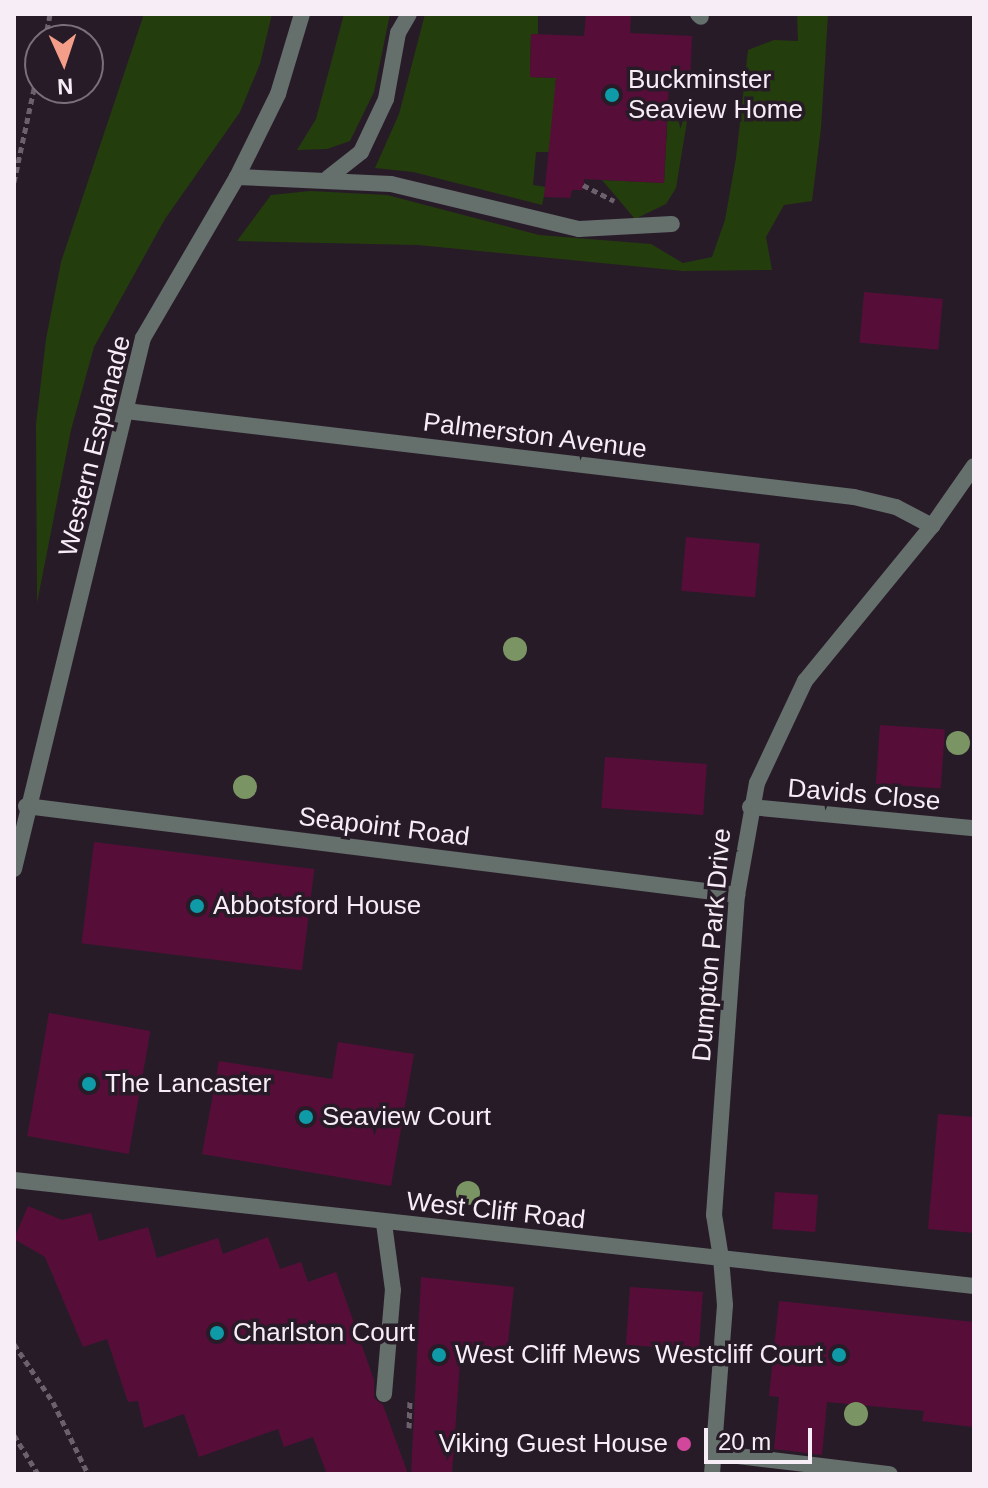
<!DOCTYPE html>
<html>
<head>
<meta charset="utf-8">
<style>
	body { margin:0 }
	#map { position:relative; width:988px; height:1488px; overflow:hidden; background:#281b28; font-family:Helvetica,sans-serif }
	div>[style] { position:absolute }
	.green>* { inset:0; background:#243d0d }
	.building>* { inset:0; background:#560e39; transform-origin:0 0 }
	.path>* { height:5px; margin-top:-2.5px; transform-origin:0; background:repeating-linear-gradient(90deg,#6c606c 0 6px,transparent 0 10px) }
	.service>* { height:16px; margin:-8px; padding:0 8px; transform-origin:8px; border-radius:8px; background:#656f6c }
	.minor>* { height:16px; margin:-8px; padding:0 8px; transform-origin:8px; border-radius:8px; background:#656f6c }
	.tertiary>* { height:16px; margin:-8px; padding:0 8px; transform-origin:8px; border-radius:8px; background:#656f6c }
	.trees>* { width:24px; height:24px; margin:-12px; border-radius:50%; background:#7a9563 }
	.dots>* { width:22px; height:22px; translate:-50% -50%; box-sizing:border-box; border:4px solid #281b28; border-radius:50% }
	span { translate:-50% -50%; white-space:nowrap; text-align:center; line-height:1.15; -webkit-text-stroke:7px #281b28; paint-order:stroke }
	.poi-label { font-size:26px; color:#f6edf6 }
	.left { translate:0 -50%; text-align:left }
	.right { translate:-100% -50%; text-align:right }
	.street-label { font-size:26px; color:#f6edf6 }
	.frame { position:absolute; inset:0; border:16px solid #f6edf6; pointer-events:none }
	.north { position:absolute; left:24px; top:24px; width:80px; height:80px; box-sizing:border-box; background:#281b28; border:2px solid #7a6f7a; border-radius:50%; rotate:177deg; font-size:22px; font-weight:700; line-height:32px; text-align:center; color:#f6edf6 }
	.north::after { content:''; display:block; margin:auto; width:28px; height:36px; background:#f49e8a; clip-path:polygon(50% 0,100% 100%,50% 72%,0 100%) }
	.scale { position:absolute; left:704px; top:1428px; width:108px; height:36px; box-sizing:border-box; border:4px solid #f6edf6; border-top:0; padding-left:10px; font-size:24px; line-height:28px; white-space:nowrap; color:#f6edf6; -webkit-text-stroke:6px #281b28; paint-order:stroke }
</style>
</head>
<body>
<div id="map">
	<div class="green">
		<div style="clip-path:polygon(144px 14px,272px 14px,260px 64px,240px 112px,165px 219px,94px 347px,71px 430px,37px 603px,36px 424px,46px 339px,61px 262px)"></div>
		<div style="clip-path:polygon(344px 14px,390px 14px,374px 92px,350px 141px,327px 149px,297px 150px,316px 119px)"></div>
		<div style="clip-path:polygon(425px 14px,538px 14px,538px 34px,531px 34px,530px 77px,556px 78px,552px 152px,536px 152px,533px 185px,546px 187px,542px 205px,413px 172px,375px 168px,399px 114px)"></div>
		<div style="clip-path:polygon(797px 14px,828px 14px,821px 128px,812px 201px,784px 205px,766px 237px,772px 270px,683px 271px,418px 245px,237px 241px,271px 195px,310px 191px,387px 195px,539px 235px,651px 244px,683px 263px,712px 257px,725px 220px,736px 158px,748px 50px,774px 40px,798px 41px)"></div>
		<div style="clip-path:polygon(668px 109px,689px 109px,676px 188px,666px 204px,635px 219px,602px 180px,664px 183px)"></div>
	</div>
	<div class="building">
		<div style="clip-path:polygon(586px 14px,631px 14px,630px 33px,692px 36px,690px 82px,669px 81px,664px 183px,584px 179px,583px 190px,572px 190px,570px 198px,544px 197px,556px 78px,530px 77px,531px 34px,584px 36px)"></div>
		<div style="left:864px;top:292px;width:79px;height:51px;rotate:5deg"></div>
		<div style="left:686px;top:537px;width:74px;height:54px;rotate:5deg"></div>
		<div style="left:880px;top:725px;width:65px;height:59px;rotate:4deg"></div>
		<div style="left:605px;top:757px;width:102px;height:51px;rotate:4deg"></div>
		<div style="left:94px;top:842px;width:222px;height:102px;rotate:7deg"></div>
		<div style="left:49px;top:1013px;width:103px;height:125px;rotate:10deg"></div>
		<div style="clip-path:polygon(338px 1042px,414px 1054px,391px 1186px,202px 1154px,219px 1061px,332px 1079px)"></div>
		<div style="clip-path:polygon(938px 1114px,974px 1117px,974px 1233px,928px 1229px)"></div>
		<div style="left:775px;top:1192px;width:43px;height:37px;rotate:4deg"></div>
		<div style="clip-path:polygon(28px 1206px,62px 1220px,91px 1213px,99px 1241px,148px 1227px,157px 1258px,218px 1238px,223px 1254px,268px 1237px,280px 1269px,301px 1262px,308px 1282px,336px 1272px,374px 1380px,374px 1398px,383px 1405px,408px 1474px,327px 1474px,313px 1437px,284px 1447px,278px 1429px,199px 1457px,184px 1414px,144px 1428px,138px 1401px,128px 1402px,107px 1339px,83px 1347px,45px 1257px,14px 1239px)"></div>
		<div style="clip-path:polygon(421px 1277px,514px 1287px,507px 1352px,461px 1348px,452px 1474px,411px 1474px)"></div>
		<div style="left:630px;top:1287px;width:73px;height:58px;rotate:4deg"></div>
		<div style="clip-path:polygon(779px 1301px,974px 1322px,974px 1427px,922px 1421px,924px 1411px,827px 1402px,822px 1455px,774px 1449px,779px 1397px,769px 1396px)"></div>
	</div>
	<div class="path">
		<div style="left:45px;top:40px;width:26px;rotate:-79deg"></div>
		<div style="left:14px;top:182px;width:124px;rotate:-77.9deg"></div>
		<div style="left:583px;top:185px;width:35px;rotate:27deg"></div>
		<div style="left:14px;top:1344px;width:70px;rotate:56.1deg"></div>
		<div style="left:53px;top:1402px;width:80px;rotate:64.1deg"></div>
		<div style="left:409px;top:1428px;width:27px;rotate:-88deg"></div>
		<div style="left:14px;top:1435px;width:46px;rotate:58.4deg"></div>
	</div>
	<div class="service">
		<div style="left:698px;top:14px;width:4px;rotate:45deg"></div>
		<div style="left:237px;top:177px;width:154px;rotate:2.6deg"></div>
		<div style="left:391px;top:184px;width:193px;rotate:13.5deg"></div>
		<div style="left:579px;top:229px;width:93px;rotate:-3.1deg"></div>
		<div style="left:328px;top:178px;width:42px;rotate:-38.2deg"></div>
		<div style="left:361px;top:152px;width:59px;rotate:-64.7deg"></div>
		<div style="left:386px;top:99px;width:67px;rotate:-79.7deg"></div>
		<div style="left:398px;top:33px;width:22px;rotate:-60deg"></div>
		<div style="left:384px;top:1394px;width:104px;rotate:-85.1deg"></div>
		<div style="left:393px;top:1290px;width:68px;rotate:-97.7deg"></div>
		<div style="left:713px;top:1453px;width:178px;rotate:6.8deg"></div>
	</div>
	<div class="minor">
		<div style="left:126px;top:411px;width:733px;rotate:6.74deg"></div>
		<div style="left:854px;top:497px;width:43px;rotate:13.4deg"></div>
		<div style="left:896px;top:507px;width:41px;rotate:27.8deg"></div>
		<div style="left:26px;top:806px;width:717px;rotate:7.13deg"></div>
		<div style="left:750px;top:807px;width:225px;rotate:5.4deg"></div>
		<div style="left:14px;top:869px;width:546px;rotate:-76.35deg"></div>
		<div style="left:143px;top:338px;width:186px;rotate:-59.7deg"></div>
		<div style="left:237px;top:177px;width:93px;rotate:-63.7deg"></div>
		<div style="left:278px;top:94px;width:84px;rotate:-73.3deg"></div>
		<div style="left:14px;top:1180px;width:966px;rotate:6.3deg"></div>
		<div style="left:712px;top:1474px;width:169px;rotate:-85.6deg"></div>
		<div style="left:725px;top:1305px;width:47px;rotate:-94.9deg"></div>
	</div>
	<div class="tertiary">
		<div style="left:721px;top:1258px;width:44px;rotate:-99.2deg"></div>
		<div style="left:714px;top:1215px;width:321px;rotate:-85.9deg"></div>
		<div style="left:737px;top:895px;width:114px;rotate:-79.9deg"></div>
		<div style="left:757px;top:783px;width:113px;rotate:-64.8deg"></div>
		<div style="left:805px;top:681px;width:200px;rotate:-50.7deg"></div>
		<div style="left:932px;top:526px;width:73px;rotate:-55deg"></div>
	</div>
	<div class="trees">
		<div style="left:515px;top:649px"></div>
		<div style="left:958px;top:743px"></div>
		<div style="left:245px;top:787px"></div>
		<div style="left:468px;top:1193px"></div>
		<div style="left:856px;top:1414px"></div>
	</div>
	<div class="dots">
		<div style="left:612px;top:95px;background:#0f9aa8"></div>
		<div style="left:197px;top:906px;background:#0f9aa8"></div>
		<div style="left:89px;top:1084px;background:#0f9aa8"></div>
		<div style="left:306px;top:1117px;background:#0f9aa8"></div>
		<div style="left:217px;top:1333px;background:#0f9aa8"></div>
		<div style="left:439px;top:1355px;background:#0f9aa8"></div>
		<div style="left:839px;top:1355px;background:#0f9aa8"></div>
		<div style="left:684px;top:1444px;background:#d1479c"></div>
	</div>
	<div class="poi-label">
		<span class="left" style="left:628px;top:95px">Buckminster<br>Seaview Home</span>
		<span class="left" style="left:213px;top:906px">Abbotsford House</span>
		<span class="left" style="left:105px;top:1084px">The Lancaster</span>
		<span class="left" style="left:322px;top:1117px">Seaview Court</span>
		<span class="left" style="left:233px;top:1333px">Charlston Court</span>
		<span class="left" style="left:455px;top:1355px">West Cliff Mews</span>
		<span class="right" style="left:823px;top:1355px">Westcliff Court</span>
		<span class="right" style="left:668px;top:1444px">Viking Guest House</span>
	</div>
	<div class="street-label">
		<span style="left:535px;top:436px;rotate:7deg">Palmerston Avenue</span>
		<span style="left:95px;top:446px;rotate:-76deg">Western Esplanade</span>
		<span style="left:864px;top:795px;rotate:5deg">Davids Close</span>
		<span style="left:384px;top:827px;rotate:7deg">Seapoint Road</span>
		<span style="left:712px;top:945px;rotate:-85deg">Dumpton Park Drive</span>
		<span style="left:496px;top:1211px;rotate:6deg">West Cliff Road</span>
	</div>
	<div class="frame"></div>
	<div class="north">N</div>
	<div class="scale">20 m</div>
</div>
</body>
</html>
